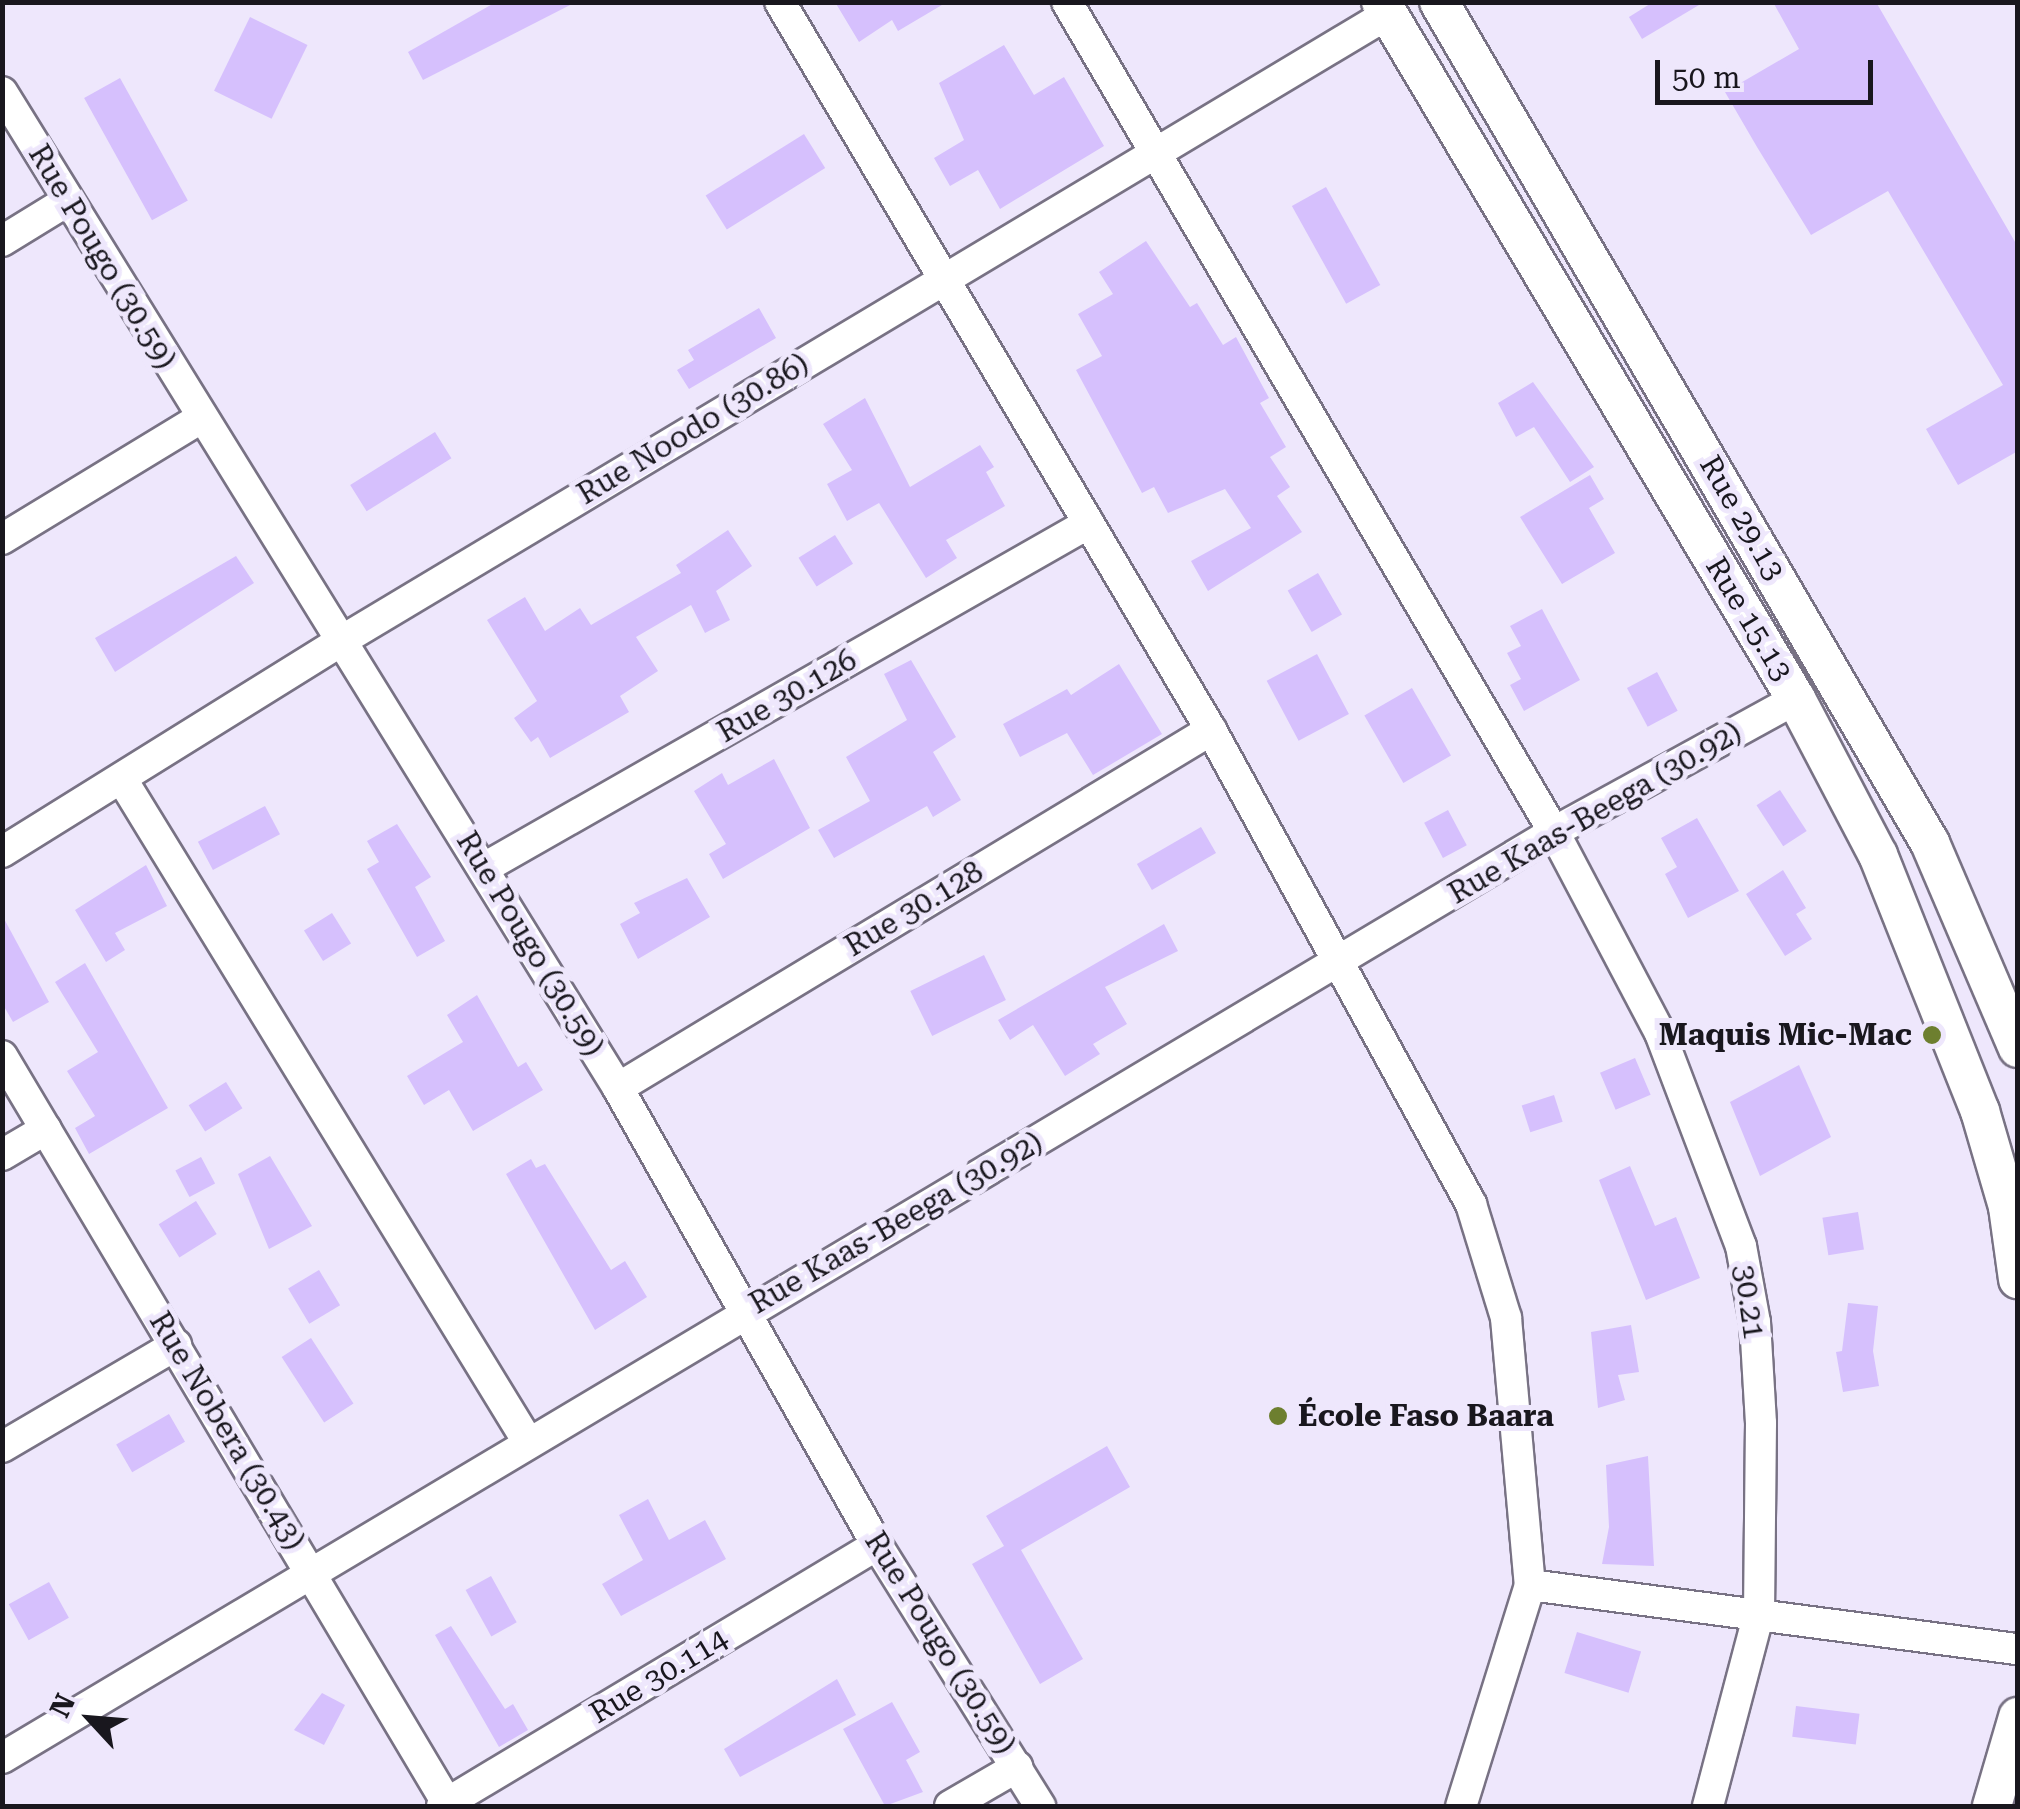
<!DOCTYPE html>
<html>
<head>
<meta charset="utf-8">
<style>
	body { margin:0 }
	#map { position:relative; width:2020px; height:1809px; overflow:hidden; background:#eee7fc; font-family:"Roboto Serif",serif }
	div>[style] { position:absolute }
	.building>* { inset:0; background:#d6c0fd; transform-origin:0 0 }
	.roads { filter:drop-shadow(2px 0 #787284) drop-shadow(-2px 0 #787284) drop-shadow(0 2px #787284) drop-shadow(0 -2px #787284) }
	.minor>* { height:30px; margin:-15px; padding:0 15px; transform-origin:15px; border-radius:15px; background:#fff }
	.major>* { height:38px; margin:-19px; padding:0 19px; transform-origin:19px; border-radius:19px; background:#fff }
	.dots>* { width:28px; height:28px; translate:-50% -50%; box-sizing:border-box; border:5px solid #eee7fc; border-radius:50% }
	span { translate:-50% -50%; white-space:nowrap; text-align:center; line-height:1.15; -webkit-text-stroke:10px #eee7fc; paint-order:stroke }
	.street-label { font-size:30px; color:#19171e }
	.poi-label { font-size:30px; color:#19171e; font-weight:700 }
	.right { translate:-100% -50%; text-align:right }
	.left { translate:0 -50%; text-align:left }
	.frame { position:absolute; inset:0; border:5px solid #19171e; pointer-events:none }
	.north { position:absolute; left:40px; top:1669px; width:100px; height:100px; -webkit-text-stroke:8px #eee7fc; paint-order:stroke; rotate:296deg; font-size:28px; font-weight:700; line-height:40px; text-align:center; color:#19171e }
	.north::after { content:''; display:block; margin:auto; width:35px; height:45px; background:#19171e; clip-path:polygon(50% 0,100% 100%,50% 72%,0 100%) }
	.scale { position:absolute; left:1655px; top:60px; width:218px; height:45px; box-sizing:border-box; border:5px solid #19171e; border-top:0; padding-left:12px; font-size:30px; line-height:35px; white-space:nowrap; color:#19171e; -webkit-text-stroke:8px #eee7fc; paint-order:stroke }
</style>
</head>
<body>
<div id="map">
	<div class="building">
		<div style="clip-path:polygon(496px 2px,576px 2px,423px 80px,408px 52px)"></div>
		<div style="clip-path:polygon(835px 2px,947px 2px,898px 31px,892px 20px,859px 42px)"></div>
		<div style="clip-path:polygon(1653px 2px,1704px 2px,1642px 39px,1629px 17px)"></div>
		<div style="clip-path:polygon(1773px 2px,1876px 2px,2018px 247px,2018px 451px,1958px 485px,1926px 429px,2003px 385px,1888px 191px,1811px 235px,1757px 147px,1725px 92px,1799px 49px)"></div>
		<div style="left:250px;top:17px;width:64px;height:82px;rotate:26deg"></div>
		<div style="clip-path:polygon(1004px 45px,1034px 95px,1064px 77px,1104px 146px,1000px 209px,978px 170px,950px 186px,934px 158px,964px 140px,939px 83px)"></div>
		<div style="left:120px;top:78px;width:140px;height:41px;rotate:61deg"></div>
		<div style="left:804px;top:134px;width:40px;height:116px;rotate:58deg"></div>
		<div style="left:1326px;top:187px;width:112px;height:39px;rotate:61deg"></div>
		<div style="clip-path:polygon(1146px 241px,1190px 307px,1197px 303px,1223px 345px,1236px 337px,1250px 363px,1269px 398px,1260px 403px,1286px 447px,1270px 457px,1290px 487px,1277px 496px,1302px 532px,1208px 591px,1191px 561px,1251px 528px,1225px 489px,1168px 513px,1154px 487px,1142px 493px,1076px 370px,1102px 356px,1078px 314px,1113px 294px,1099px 272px)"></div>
		<div style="clip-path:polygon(759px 308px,776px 338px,689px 389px,677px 370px,694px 360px,688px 350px)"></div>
		<div style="clip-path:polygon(1533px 382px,1594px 467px,1570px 482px,1534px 427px,1516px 437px,1498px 403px)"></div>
		<div style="clip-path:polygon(865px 398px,910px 487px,980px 445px,994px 467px,986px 472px,1005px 506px,946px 540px,957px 558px,926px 578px,879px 503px,847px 521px,827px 484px,852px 470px,823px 424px)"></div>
		<div style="left:435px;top:432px;width:31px;height:100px;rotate:58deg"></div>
		<div style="clip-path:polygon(1590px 475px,1604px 499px,1589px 508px,1615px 553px,1562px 584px,1520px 517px)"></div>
		<div style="clip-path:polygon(728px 530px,752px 566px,716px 591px,730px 620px,705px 633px,691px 605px,636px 637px,658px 671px,620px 696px,629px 712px,550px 758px,538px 737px,531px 742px,514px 718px,537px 701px,487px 620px,525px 597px,545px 631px,580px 608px,591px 625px,681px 573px,676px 565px)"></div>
		<div style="left:835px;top:535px;width:34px;height:43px;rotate:58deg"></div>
		<div style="clip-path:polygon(236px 556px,254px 583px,115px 672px,95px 638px)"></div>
		<div style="left:1318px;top:573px;width:48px;height:35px;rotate:60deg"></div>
		<div style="clip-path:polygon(1542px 609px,1580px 680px,1524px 711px,1510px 685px,1521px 679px,1507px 653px,1521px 646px,1510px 626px)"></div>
		<div style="left:1317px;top:654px;width:68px;height:57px;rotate:62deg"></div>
		<div style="clip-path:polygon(911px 660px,956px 737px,933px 752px,961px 800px,933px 817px,927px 806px,834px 858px,818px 830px,870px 801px,846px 757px,907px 720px,884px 674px)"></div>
		<div style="clip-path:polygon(1119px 664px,1162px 734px,1093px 775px,1067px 733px,1020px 757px,1003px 724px,1067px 689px,1071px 695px)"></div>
		<div style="left:1657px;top:672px;width:44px;height:34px;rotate:62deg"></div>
		<div style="left:1412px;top:688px;width:78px;height:55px;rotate:60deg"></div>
		<div style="clip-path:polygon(774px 759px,810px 828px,723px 879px,709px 854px,726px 844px,694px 791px,722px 773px,728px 785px)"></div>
		<div style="left:1780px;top:790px;width:49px;height:28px;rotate:57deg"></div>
		<div style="left:265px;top:806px;width:32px;height:76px;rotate:62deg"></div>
		<div style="left:1448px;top:810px;width:40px;height:27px;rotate:62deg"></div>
		<div style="clip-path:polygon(1697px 818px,1739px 891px,1688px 918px,1665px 874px,1677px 867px,1661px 838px)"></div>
		<div style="clip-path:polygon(397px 824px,431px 877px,415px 887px,445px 941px,417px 957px,367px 869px,379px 862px,367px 841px)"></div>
		<div style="left:1201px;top:827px;width:30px;height:74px;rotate:60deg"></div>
		<div style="clip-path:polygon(146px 865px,167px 906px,115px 933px,125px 950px,106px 962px,75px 910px)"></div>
		<div style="clip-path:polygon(1783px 870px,1806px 908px,1796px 914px,1812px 939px,1785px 956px,1746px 894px)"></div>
		<div style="clip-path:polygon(687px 878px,710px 917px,638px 959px,620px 924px,640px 913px,634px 903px)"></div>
		<div style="left:332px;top:913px;width:36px;height:33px;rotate:58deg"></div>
		<div style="clip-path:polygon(2px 915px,49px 1002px,13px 1022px,2px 1003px)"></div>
		<div style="clip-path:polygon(1164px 924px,1178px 951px,1105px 987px,1127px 1024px,1093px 1044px,1100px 1054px,1065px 1076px,1033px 1025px,1010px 1040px,998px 1020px)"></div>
		<div style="left:984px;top:955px;width:50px;height:82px;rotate:64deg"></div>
		<div style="clip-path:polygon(85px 963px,168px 1108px,89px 1154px,75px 1128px,95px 1116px,67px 1071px,98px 1052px,55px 982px)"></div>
		<div style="clip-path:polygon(477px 995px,518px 1067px,526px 1062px,543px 1090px,473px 1131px,449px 1090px,424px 1105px,407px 1076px,463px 1042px,447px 1015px)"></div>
		<div style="left:1635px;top:1058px;width:40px;height:38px;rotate:67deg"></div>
		<div style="clip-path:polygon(1799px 1065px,1831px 1137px,1760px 1176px,1730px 1102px)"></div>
		<div style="left:226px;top:1082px;width:31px;height:44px;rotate:58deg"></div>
		<div style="left:1554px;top:1095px;width:28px;height:34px;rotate:72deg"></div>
		<div style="clip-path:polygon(270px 1156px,312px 1226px,269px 1249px,238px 1174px)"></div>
		<div style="left:201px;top:1157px;width:30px;height:29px;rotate:62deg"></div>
		<div style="clip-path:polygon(531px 1159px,536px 1168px,545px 1164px,611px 1270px,625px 1261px,647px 1297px,595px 1330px,506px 1174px)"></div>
		<div style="clip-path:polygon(1630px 1166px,1655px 1226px,1676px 1217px,1700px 1278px,1646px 1300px,1599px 1180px)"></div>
		<div style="left:196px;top:1201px;width:39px;height:44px;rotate:58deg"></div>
		<div style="left:1858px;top:1212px;width:38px;height:36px;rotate:81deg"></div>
		<div style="left:319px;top:1270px;width:41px;height:36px;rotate:59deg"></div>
		<div style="clip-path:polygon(1848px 1303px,1878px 1306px,1873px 1351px,1879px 1386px,1843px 1392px,1836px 1352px,1842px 1351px)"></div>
		<div style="clip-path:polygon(1631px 1325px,1639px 1372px,1618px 1375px,1625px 1400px,1598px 1408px,1591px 1332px)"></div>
		<div style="left:311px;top:1338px;width:78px;height:35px;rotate:57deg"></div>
		<div style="left:169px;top:1414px;width:32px;height:61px;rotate:60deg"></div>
		<div style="clip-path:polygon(1107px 1446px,1130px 1487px,1021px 1550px,1083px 1659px,1040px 1684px,972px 1564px,1004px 1546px,986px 1516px)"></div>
		<div style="clip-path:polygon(1648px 1456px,1654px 1566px,1602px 1564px,1609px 1527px,1606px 1465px)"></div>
		<div style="clip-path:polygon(648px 1499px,669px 1540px,705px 1520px,726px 1559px,621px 1616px,602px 1584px,643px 1560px,619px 1515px)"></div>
		<div style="left:491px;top:1576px;width:53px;height:29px;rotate:61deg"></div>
		<div style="left:49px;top:1582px;width:41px;height:46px;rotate:61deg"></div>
		<div style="clip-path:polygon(451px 1626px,505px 1709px,513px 1704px,528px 1730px,499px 1747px,435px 1635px)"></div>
		<div style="left:1577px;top:1632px;width:67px;height:43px;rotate:17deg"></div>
		<div style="clip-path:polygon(837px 1679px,856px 1715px,740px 1777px,724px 1749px)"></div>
		<div style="clip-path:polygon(322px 1693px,345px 1705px,324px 1745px,294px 1730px)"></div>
		<div style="clip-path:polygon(892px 1702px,920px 1752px,906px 1760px,923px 1792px,885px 1806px,843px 1729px)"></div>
		<div style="left:1796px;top:1706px;width:64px;height:31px;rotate:7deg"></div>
	</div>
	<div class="roads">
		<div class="minor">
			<div style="left:780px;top:2px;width:846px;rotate:59.37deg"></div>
			<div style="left:1211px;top:730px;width:541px;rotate:61.25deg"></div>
			<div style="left:1471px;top:1204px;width:119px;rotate:72.9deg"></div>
			<div style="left:1506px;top:1318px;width:268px;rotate:84.9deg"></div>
			<div style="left:1530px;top:1585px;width:232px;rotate:107.3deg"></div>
			<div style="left:1067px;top:2px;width:962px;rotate:59.6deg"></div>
			<div style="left:1554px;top:832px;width:227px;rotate:62.2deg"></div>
			<div style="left:1660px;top:1033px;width:228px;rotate:69.2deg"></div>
			<div style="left:1741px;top:1246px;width:77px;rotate:79.6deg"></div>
			<div style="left:1755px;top:1322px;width:101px;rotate:86.6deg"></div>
			<div style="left:1761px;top:1423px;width:190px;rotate:90.6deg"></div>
			<div style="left:1759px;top:1613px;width:200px;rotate:104.8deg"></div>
			<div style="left:2px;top:92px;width:1171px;rotate:58.26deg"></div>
			<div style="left:618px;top:1088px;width:525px;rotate:60.46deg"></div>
			<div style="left:877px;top:1545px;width:308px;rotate:58deg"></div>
			<div style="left:2px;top:241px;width:76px;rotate:-31.6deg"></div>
			<div style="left:2px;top:539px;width:233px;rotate:-31.3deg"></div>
			<div style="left:123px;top:781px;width:775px;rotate:58.5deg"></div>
			<div style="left:2px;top:852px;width:399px;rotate:-31.9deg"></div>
			<div style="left:341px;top:641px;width:1220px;rotate:-30.92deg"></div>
			<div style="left:484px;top:868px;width:696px;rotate:-29.69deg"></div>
			<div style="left:2px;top:1056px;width:873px;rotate:59.21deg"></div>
			<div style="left:618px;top:1088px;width:693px;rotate:-31.12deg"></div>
			<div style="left:2px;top:1155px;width:51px;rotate:-30.6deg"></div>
			<div style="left:2px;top:1447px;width:202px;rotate:-30.4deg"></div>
			<div style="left:1530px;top:1585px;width:492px;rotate:7.5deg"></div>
			<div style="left:2px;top:1758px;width:1807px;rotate:-30.82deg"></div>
			<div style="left:1554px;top:832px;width:276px;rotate:-28.8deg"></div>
			<div style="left:442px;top:1806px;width:507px;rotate:-30.96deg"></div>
			<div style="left:950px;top:1806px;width:78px;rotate:-30.2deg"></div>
		</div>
		<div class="major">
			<div style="left:1381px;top:2px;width:811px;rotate:59.23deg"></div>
			<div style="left:1796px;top:699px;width:176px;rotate:62.3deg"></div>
			<div style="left:1878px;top:855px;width:276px;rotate:68.3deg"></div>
			<div style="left:1980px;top:1111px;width:100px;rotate:73.7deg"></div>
			<div style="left:2008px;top:1207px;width:73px;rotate:82.1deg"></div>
			<div style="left:1439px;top:2px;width:974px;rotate:59.72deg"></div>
			<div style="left:1930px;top:843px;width:223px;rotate:66.8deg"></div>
			<div style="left:1992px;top:1806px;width:93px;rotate:-73.7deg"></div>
		</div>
	</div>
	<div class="dots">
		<div style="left:1932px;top:1035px;background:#6d7f2f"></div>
		<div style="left:1278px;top:1416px;background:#6d7f2f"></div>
	</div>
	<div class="street-label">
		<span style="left:102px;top:257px;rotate:59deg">Rue Pougo (30.59)</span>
		<span style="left:693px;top:429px;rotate:-31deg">Rue Noodo (30.86)</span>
		<span style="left:1742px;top:518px;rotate:60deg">Rue 29.13</span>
		<span style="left:1749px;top:619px;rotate:59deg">Rue 15.13</span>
		<span style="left:787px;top:696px;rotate:-30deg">Rue 30.126</span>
		<span style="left:1595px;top:813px;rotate:-30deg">Rue Kaas-Beega (30.92)</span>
		<span style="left:914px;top:909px;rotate:-31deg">Rue 30.128</span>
		<span style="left:530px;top:944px;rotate:59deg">Rue Pougo (30.59)</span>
		<span style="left:896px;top:1223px;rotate:-30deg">Rue Kaas-Beega (30.92)</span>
		<span style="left:1749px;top:1302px;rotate:82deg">30.21</span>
		<span style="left:227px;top:1431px;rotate:59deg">Rue Nobera (30.43)</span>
		<span style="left:940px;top:1643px;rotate:58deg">Rue Pougo (30.59)</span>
		<span style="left:659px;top:1676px;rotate:-31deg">Rue 30.114</span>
	</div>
	<div class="poi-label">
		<span class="right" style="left:1912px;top:1035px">Maquis Mic-Mac</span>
		<span class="left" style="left:1298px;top:1416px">École Faso Baara</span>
	</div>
	<div class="frame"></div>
	<div class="north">N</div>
	<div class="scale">50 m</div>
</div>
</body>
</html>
